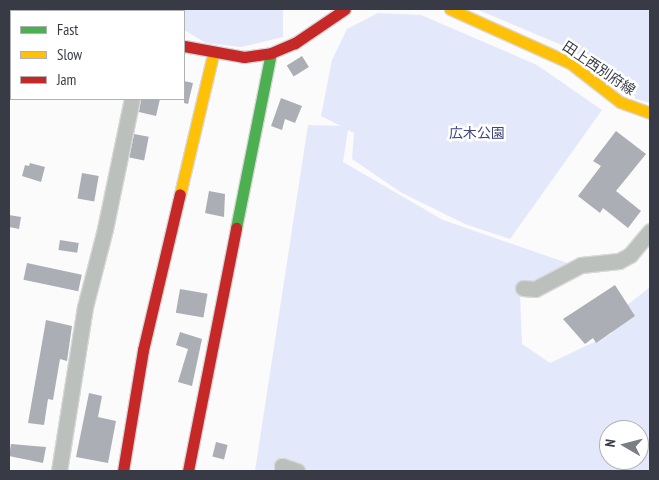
<!DOCTYPE html>
<html>
<head>
<meta charset="utf-8">
<style>
	body { margin:0 }
	#map { position:relative; width:659px; height:480px; overflow:hidden; background:#fbfbfb; font-family:"PT Sans Narrow","Noto Sans JP",sans-serif }
	div>[style] { position:absolute }
	.green>* { inset:0; background:#e3e8fb }
	.building>* { inset:0; background:#acaeb5; transform-origin:0 0 }
	.roads { filter:drop-shadow(1px 0 #d8d8da) drop-shadow(-1px 0 #d8d8da) drop-shadow(0 1px #d8d8da) drop-shadow(0 -1px #d8d8da) }
	.street>* { height:15px; margin:-7.5px; padding:0 7.5px; transform-origin:7.5px; border-radius:7.5px; background:#bcc0bc }
	.fast>* { height:11px; margin:-5.5px; padding:0 5.5px; transform-origin:5.5px; border-radius:5.5px; background:#4caf50 }
	.slow>* { height:11px; margin:-5.5px; padding:0 5.5px; transform-origin:5.5px; border-radius:5.5px; background:#ffc107 }
	.jam>* { height:11px; margin:-5.5px; padding:0 5.5px; transform-origin:5.5px; border-radius:5.5px; background:#c62828 }
	span { translate:-50% -50%; white-space:nowrap; text-align:center; line-height:1.15; -webkit-text-stroke:5px #fff; paint-order:stroke }
	.street-label { font-size:14px; color:#383b46 }
	.park-label { font-size:14px; color:#3d467c }
	.frame { position:absolute; inset:0; border:10px solid #383b46; pointer-events:none }
	.legend { position:absolute; left:10px; top:10px; width:175px; height:90px; box-sizing:border-box; background:#fff; border:1px solid #afb1b5; margin:0; padding:6px 9px; list-style:none; font-size:15px; color:#383b46 }
	.legend li { display:flex; align-items:center; gap:10px; height:25px }
	.legend b { width:25px; border:1px solid #afb1b5 }
	.north { position:absolute; left:599px; top:420px; width:50px; height:50px; box-sizing:border-box; background:#fff; border:1px solid #afb1b5; border-radius:50%; rotate:278deg; font-size:14px; font-weight:700; line-height:20px; text-align:center; color:#383b46 }
	.north::after { content:''; display:block; margin:auto; width:18px; height:22px; background:#7c7e85; clip-path:polygon(50% 0,100% 100%,50% 72%,0 100%) }
</style>
</head>
<body>
<div id="map">
	<div class="green">
		<div style="clip-path:polygon(9px 9px,102px 9px,11px 11px,9px 69px)"></div>
		<div style="clip-path:polygon(170px 9px,283px 9px,283px 37px,241px 47px,206px 43px,184px 30px,184px 11px)"></div>
		<div style="clip-path:polygon(476px 9px,650px 9px,650px 103px,636px 99px,571px 49px)"></div>
		<div style="clip-path:polygon(evenodd,378px 13px,421px 15px,537px 65px,602px 110px,510px 239px,465px 224px,402px 193px,352px 159px,354px 133px,348px 130px,343px 162px,443px 220px,576px 266px,520px 294px,522px 344px,550px 363px,611px 334px,621px 310px,650px 287px,650px 471px,255px 471px,308px 125px,341px 126px,321px 116px,332px 60px,347px 29px,378px 13px,609px 430px,639px 430px,639px 460px,609px 460px,609px 430px)"></div>
	</div>
	<div class="building">
		<div style="left:302px;top:56px;width:13px;height:18px;rotate:58deg"></div>
		<div style="clip-path:polygon(184px 81px,193px 83px,188px 104px,184px 103px)"></div>
		<div style="clip-path:polygon(281px 98px,302px 106px,295px 123px,285px 119px,282px 130px,271px 126px)"></div>
		<div style="clip-path:polygon(141px 99px,160px 99px,156px 116px,139px 112px)"></div>
		<div style="clip-path:polygon(616px 131px,646px 154px,616px 191px,641px 211px,628px 228px,603px 208px,600px 213px,578px 196px,601px 166px,593px 161px)"></div>
		<div style="left:134px;top:134px;width:15px;height:24px;rotate:11deg"></div>
		<div style="clip-path:polygon(30px 163px,45px 167px,41px 182px,22px 176px,25px 165px,29px 166px)"></div>
		<div style="left:82px;top:173px;width:17px;height:26px;rotate:10deg"></div>
		<div style="clip-path:polygon(209px 191px,225px 194px,224px 217px,205px 213px)"></div>
		<div style="clip-path:polygon(9px 215px,21px 217px,19px 229px,9px 227px)"></div>
		<div style="left:60px;top:240px;width:19px;height:10px;rotate:9deg"></div>
		<div style="left:27px;top:263px;width:56px;height:17px;rotate:12deg"></div>
		<div style="clip-path:polygon(615px 285px,635px 316px,596px 343px,593px 338px,585px 344px,563px 319px)"></div>
		<div style="left:180px;top:289px;width:28px;height:24px;rotate:10deg"></div>
		<div style="clip-path:polygon(46px 320px,72px 326px,67px 361px,60px 359px,53px 400px,48px 399px,44px 425px,28px 423px)"></div>
		<div style="clip-path:polygon(180px 332px,202px 339px,192px 386px,178px 382px,188px 349px,176px 345px)"></div>
		<div style="clip-path:polygon(89px 393px,102px 396px,98px 417px,116px 421px,108px 463px,76px 457px)"></div>
		<div style="left:216px;top:442px;width:12px;height:15px;rotate:14deg"></div>
		<div style="clip-path:polygon(11px 444px,46px 447px,43px 463px,9px 456px)"></div>
	</div>
	<div class="roads">
		<div class="street">
			<div style="left:523px;top:288px;width:12px;rotate:5deg"></div>
			<div style="left:535px;top:289px;width:52px;rotate:-27.6deg"></div>
			<div style="left:581px;top:265px;width:38px;rotate:-6deg"></div>
			<div style="left:619px;top:261px;width:13px;rotate:-29deg"></div>
			<div style="left:630px;top:255px;width:31px;rotate:-50deg"></div>
			<div style="left:59px;top:471px;width:166px;rotate:-81deg"></div>
			<div style="left:85px;top:307px;width:81px;rotate:-75.6deg"></div>
			<div style="left:105px;top:229px;width:133px;rotate:-78.3deg"></div>
			<div style="left:282px;top:471px;width:5px;rotate:-90deg"></div>
			<div style="left:282px;top:466px;width:16px;rotate:18deg"></div>
		</div>
		<div class="fast">
			<div style="left:236px;top:228px;width:178px;rotate:-78.7deg"></div>
		</div>
		<div class="slow">
			<div style="left:450px;top:9px;width:132px;rotate:24.2deg"></div>
			<div style="left:570px;top:63px;width:63px;rotate:38deg"></div>
			<div style="left:620px;top:102px;width:32px;rotate:20deg"></div>
			<div style="left:180px;top:194px;width:144px;rotate:-76.7deg"></div>
		</div>
		<div class="jam">
			<div style="left:184px;top:46px;width:61px;rotate:10.4deg"></div>
			<div style="left:244px;top:57px;width:27px;rotate:-8deg"></div>
			<div style="left:271px;top:53px;width:26px;rotate:-23deg"></div>
			<div style="left:295px;top:43px;width:60px;rotate:-34.2deg"></div>
			<div style="left:9px;top:87px;width:3px;rotate:-45deg"></div>
			<div style="left:123px;top:471px;width:123px;rotate:-80.6deg"></div>
			<div style="left:143px;top:350px;width:160px;rotate:-76.7deg"></div>
			<div style="left:188px;top:471px;width:248px;rotate:-78.8deg"></div>
		</div>
	</div>
	<div class="street-label">
		<span style="left:599px;top:68px;rotate:34deg">田上西別府線</span>
	</div>
	<div class="park-label">
		<span style="left:477px;top:133px">広木公園</span>
	</div>
	<div class="frame"></div>
	<ul class="legend">
	<li><b style="height:6px;background:#4caf50"></b>Fast</li>
	<li><b style="height:6px;background:#ffc107"></b>Slow</li>
	<li><b style="height:6px;background:#c62828"></b>Jam</li>
	</ul>
	<div class="north">N</div>
</div>
</body>
</html>
